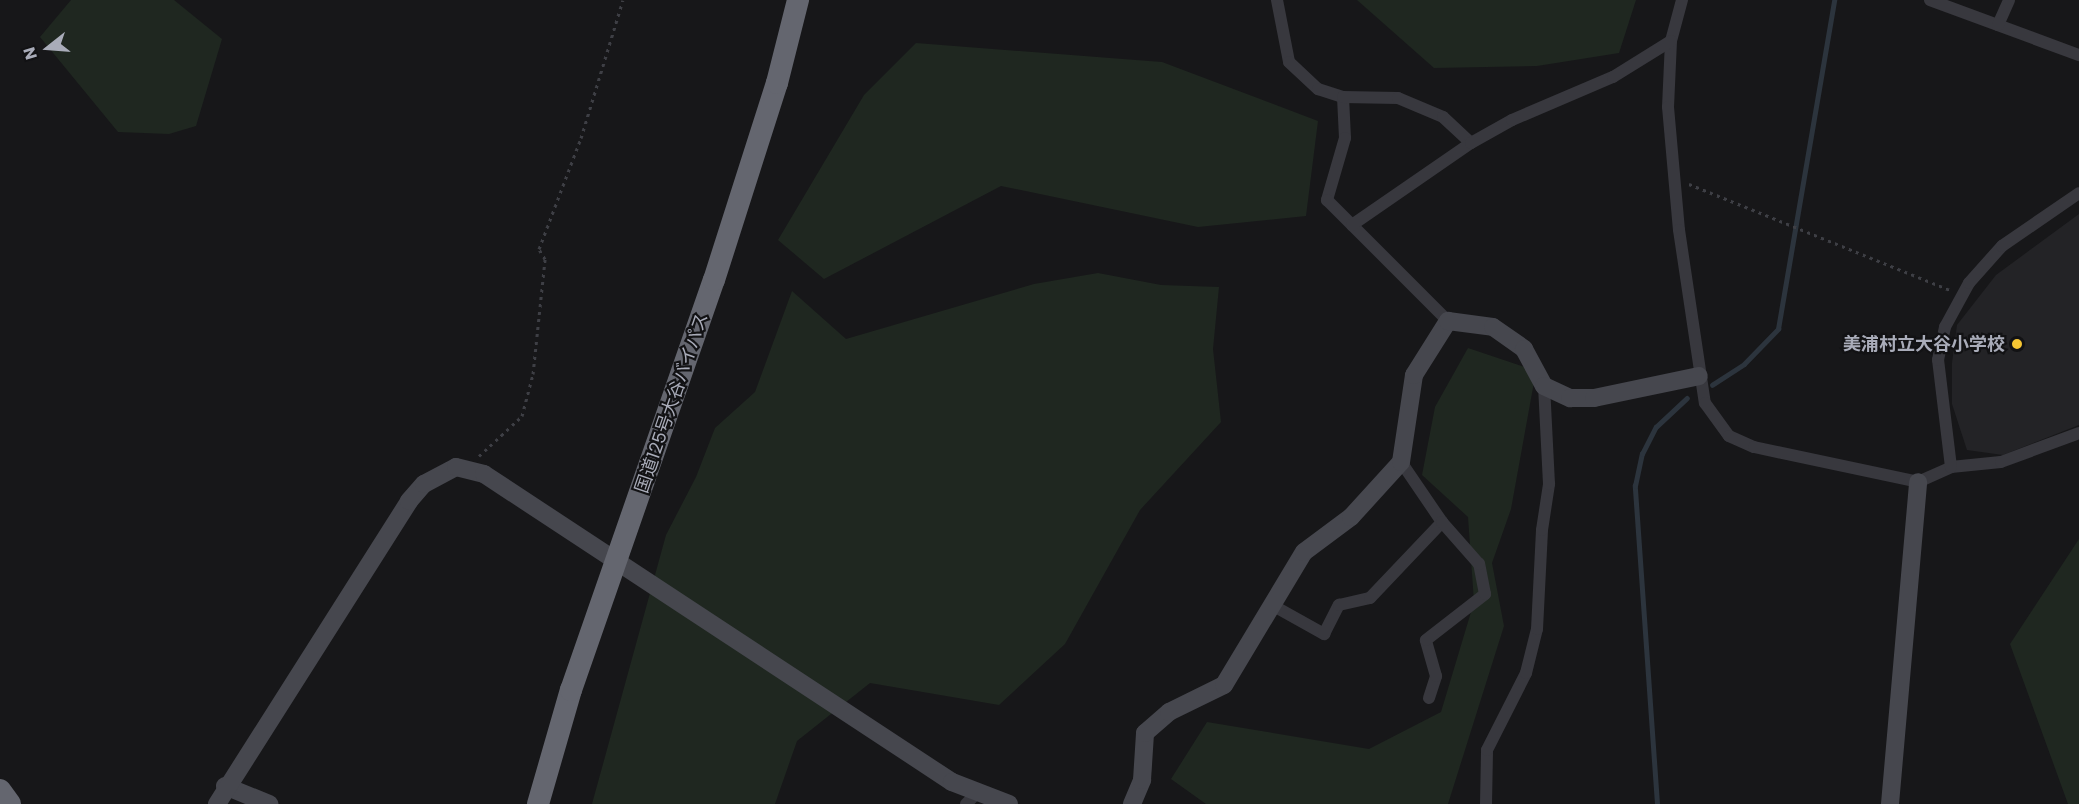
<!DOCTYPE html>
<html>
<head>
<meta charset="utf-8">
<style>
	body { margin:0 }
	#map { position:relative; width:2079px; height:804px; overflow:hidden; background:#171719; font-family:Poppins,"Noto Sans JP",sans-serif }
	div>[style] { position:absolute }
	.built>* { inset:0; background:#232326 }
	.green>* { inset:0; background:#1f2720 }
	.stream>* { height:4.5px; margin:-2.25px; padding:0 2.25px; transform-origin:2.25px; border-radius:2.25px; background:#2c343d }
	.path>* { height:3px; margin-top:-1.5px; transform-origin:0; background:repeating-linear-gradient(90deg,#3e3f45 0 3px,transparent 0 7.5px) }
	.street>* { height:12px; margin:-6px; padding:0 6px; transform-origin:6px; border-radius:6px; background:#38383e }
	.secondary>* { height:18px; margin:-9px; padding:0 9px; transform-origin:9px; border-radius:9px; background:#46474e }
	.highway>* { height:22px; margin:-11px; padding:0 11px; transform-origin:11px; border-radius:11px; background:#64666f }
	.dots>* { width:16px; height:16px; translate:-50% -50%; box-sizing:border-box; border:3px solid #121214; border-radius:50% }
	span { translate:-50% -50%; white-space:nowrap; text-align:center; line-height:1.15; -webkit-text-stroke:4.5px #121214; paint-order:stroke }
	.poi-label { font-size:18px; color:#a9acb9; font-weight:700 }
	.right { translate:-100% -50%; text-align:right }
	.street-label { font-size:18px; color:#a9acb9 }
	.north { position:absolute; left:18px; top:18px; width:60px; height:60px; -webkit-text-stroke:4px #121214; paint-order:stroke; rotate:253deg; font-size:16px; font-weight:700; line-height:24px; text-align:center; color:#a9acb9 }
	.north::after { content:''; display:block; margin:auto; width:21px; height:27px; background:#a9acb9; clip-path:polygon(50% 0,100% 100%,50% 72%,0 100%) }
</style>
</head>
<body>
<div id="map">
	<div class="built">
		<div style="clip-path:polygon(2079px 214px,2079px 425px,2003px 455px,1967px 450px,1952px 404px,1952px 363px,1957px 325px,1996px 275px)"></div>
	</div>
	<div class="green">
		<div style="clip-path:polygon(71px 0,174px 0,222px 39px,196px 126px,169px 134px,118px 132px,40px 37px)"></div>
		<div style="clip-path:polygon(1357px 0,1636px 0,1619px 53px,1537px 66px,1434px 68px)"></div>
		<div style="clip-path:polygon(916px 43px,1162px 62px,1318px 121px,1306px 216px,1198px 227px,1001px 186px,824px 279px,778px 240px,864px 95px)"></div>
		<div style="clip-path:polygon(1098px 273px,1161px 285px,1219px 287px,1213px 349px,1221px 422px,1140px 510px,1065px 644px,999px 705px,870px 683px,797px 741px,775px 804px,592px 804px,666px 535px,696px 477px,715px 428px,755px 392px,792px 291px,846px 339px,1034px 284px)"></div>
		<div style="clip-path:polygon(1468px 348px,1536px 371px,1511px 509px,1492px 563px,1504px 626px,1448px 804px,1206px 804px,1171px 779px,1207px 722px,1369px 749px,1441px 712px,1474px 602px,1468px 517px,1422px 475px,1435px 407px)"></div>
		<div style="clip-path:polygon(2079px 539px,2079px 804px,2068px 804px,2010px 644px)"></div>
	</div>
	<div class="stream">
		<div style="left:1712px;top:385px;width:38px;rotate:-33deg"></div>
		<div style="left:1744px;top:364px;width:49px;rotate:-45.8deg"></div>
		<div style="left:1778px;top:329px;width:334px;rotate:-80.3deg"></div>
		<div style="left:1657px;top:804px;width:319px;rotate:-94deg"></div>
		<div style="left:1635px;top:486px;width:33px;rotate:-78deg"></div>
		<div style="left:1642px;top:454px;width:30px;rotate:-63deg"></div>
		<div style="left:1656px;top:427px;width:42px;rotate:-43.1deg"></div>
	</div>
	<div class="path">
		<div style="left:1689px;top:184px;width:284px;rotate:22.1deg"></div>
		<div style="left:479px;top:456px;width:59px;rotate:-42.9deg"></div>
		<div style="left:522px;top:416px;width:43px;rotate:-75.3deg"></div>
		<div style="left:533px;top:374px;width:116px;rotate:-84deg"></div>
		<div style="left:545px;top:259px;width:12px;rotate:-121deg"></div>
		<div style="left:539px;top:249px;width:119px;rotate:-69.3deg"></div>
		<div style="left:581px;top:138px;width:144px;rotate:-73.1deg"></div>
	</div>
	<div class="street">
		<div style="left:1277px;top:0;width:63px;rotate:79deg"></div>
		<div style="left:1289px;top:62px;width:40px;rotate:43deg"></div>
		<div style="left:1318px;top:89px;width:26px;rotate:18deg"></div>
		<div style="left:1343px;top:97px;width:41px;rotate:87.2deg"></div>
		<div style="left:1345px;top:138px;width:65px;rotate:106.2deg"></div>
		<div style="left:1327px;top:200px;width:171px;rotate:45deg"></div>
		<div style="left:1682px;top:0;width:42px;rotate:105deg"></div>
		<div style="left:1671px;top:41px;width:66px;rotate:92.6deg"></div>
		<div style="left:1668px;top:107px;width:123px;rotate:84.9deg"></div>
		<div style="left:1679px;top:230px;width:175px;rotate:81.5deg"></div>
		<div style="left:1705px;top:403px;width:41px;rotate:54deg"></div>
		<div style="left:1729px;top:436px;width:27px;rotate:24deg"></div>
		<div style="left:1754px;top:447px;width:168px;rotate:12deg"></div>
		<div style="left:1918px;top:482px;width:36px;rotate:-24deg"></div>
		<div style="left:1951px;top:467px;width:50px;rotate:-5.7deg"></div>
		<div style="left:2001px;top:462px;width:83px;rotate:-20.4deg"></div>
		<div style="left:1930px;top:0;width:159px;rotate:20.3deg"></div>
		<div style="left:1998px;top:25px;width:27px;rotate:-66deg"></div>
		<div style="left:1343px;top:97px;width:55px;rotate:1deg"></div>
		<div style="left:1398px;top:98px;width:49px;rotate:22.9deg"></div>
		<div style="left:1443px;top:117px;width:38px;rotate:43deg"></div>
		<div style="left:1352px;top:225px;width:145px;rotate:-34.6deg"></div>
		<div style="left:1471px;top:143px;width:47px;rotate:-29.3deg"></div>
		<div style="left:1512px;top:120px;width:110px;rotate:-23.1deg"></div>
		<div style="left:1613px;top:77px;width:68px;rotate:-31.8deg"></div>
		<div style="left:1951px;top:467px;width:108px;rotate:-96.9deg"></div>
		<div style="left:1938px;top:360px;width:34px;rotate:-78deg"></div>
		<div style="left:1945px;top:327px;width:50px;rotate:-61.4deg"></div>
		<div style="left:1969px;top:283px;width:50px;rotate:-48.3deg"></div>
		<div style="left:2002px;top:246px;width:93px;rotate:-34.5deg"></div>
		<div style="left:1272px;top:605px;width:60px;rotate:29.1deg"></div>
		<div style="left:1324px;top:634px;width:33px;rotate:-63deg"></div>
		<div style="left:1339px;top:605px;width:32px;rotate:-13deg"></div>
		<div style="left:1370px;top:598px;width:105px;rotate:-46.5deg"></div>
		<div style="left:1442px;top:522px;width:73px;rotate:-124.3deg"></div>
		<div style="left:1429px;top:698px;width:23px;rotate:-72deg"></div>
		<div style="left:1436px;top:676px;width:37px;rotate:-106deg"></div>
		<div style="left:1426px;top:640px;width:75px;rotate:-37.9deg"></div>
		<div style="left:1485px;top:594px;width:31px;rotate:-101deg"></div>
		<div style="left:1479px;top:564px;width:56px;rotate:-131.4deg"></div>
		<div style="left:966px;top:804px;width:17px;rotate:-45deg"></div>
		<div style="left:1486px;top:804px;width:54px;rotate:-88.9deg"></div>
		<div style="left:1487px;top:750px;width:86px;rotate:-63.1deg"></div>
		<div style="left:1526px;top:673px;width:45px;rotate:-76deg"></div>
		<div style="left:1537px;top:629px;width:99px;rotate:-87.1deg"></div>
		<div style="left:1542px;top:530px;width:47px;rotate:-81.3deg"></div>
		<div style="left:1549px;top:484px;width:98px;rotate:-92.9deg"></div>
	</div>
	<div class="secondary">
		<div style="left:225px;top:786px;width:48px;rotate:22.2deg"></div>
		<div style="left:217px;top:804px;width:359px;rotate:-57.6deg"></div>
		<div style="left:409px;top:501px;width:23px;rotate:-49deg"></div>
		<div style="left:424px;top:484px;width:36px;rotate:-28deg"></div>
		<div style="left:456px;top:467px;width:29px;rotate:14deg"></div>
		<div style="left:484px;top:474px;width:560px;rotate:33.35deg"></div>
		<div style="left:952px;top:782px;width:61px;rotate:21.1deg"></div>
		<div style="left:1132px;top:804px;width:26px;rotate:-67deg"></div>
		<div style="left:1142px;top:780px;width:47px;rotate:-86.3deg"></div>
		<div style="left:1145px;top:733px;width:32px;rotate:-41deg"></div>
		<div style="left:1169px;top:712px;width:61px;rotate:-26.1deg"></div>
		<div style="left:1224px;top:685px;width:155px;rotate:-59deg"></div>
		<div style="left:1304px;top:552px;width:59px;rotate:-36.7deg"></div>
		<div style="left:1351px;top:517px;width:74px;rotate:-47.7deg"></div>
		<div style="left:1401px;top:462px;width:88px;rotate:-81.5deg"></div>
		<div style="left:1414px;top:375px;width:64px;rotate:-57.8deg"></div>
		<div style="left:1448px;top:321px;width:45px;rotate:7.6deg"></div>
		<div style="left:1493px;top:327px;width:38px;rotate:35deg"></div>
		<div style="left:1524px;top:349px;width:42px;rotate:61.6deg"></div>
		<div style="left:1544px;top:386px;width:29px;rotate:25deg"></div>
		<div style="left:1570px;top:398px;width:24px"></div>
		<div style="left:1594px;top:398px;width:107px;rotate:-11.8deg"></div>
		<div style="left:1890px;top:804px;width:323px;rotate:-85deg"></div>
	</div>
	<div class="highway">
		<div style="left:0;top:790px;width:17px;rotate:54deg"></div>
		<div style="left:538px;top:804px;width:119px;rotate:-73.9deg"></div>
		<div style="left:571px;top:690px;width:434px;rotate:-70.8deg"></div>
		<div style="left:714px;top:280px;width:207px;rotate:-72.3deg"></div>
		<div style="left:777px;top:83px;width:86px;rotate:-75.8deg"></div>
	</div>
	<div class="dots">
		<div style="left:2017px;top:344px;background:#f5c533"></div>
	</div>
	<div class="poi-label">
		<span class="right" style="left:2005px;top:344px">美浦村立大谷小学校</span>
	</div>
	<div class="street-label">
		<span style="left:672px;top:403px;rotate:-71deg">国道125号大谷バイパス</span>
	</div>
	<div class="north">N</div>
</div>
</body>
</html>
